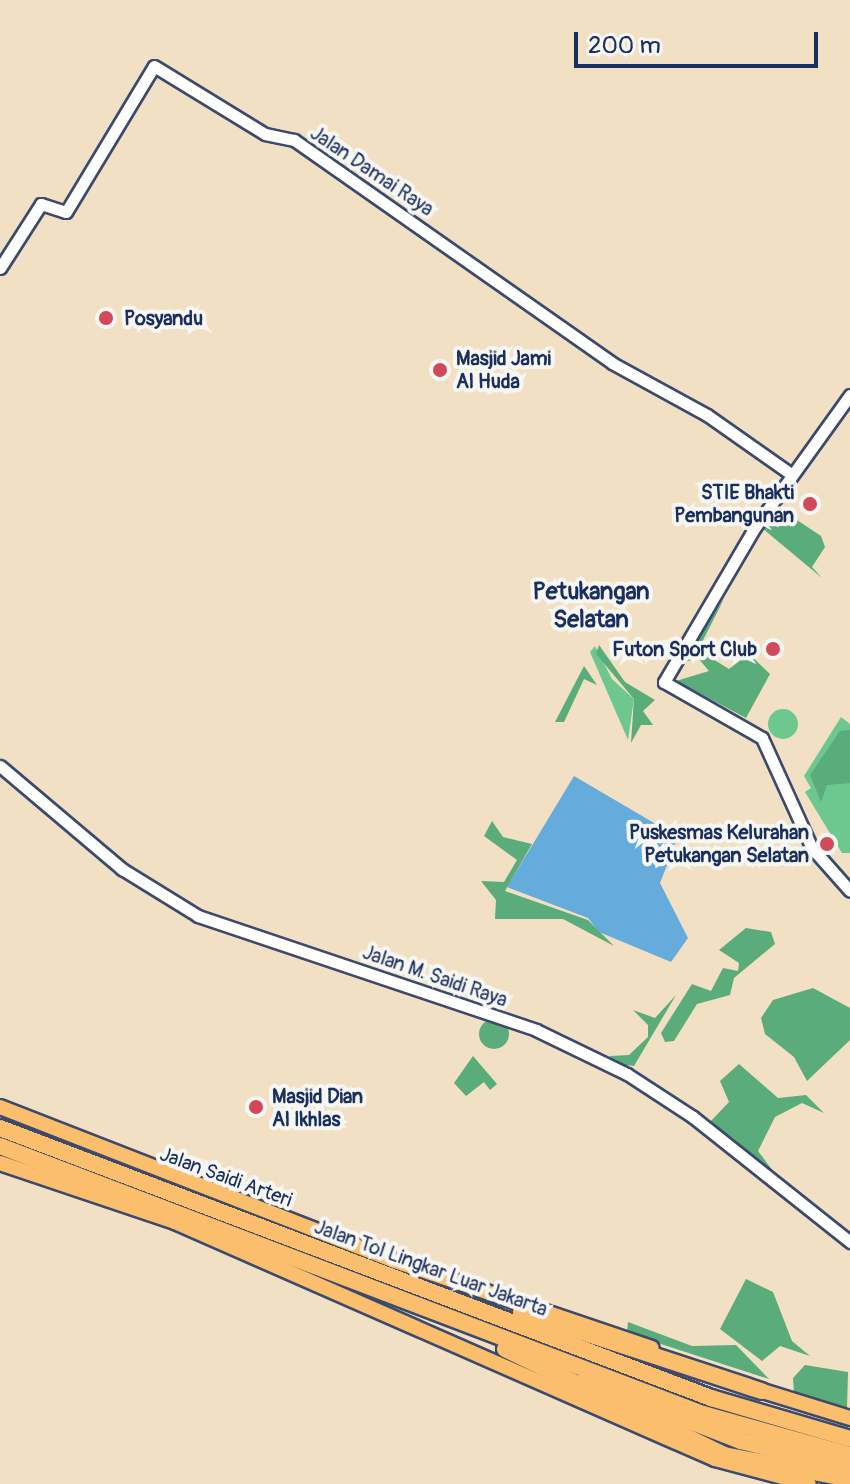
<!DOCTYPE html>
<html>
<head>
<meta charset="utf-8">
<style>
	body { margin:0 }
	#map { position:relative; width:850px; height:1484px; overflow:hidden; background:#f1e0c3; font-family:Pangolin,sans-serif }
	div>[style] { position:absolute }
	.green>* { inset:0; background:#6dc88f }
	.round { border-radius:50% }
	.forest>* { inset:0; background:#5aac7a }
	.water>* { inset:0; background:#65abdb }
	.roads { filter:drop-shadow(2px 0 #3b4a6d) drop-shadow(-2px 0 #3b4a6d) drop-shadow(0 2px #3b4a6d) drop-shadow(0 -2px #3b4a6d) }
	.minor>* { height:11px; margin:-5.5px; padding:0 5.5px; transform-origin:5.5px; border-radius:5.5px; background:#fff }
	.major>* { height:14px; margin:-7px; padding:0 7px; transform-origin:7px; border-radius:7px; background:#fabe6d }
	.highway>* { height:16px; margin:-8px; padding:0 8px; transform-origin:8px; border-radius:8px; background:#fabe6d }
	.dots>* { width:22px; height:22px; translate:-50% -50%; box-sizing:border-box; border:4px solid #f6f6f2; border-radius:50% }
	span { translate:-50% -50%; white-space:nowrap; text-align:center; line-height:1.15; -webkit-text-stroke:8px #f6f6f2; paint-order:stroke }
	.street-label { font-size:20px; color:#1b2f5e }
	.poi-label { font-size:20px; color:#1b2f5e; font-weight:700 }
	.left { translate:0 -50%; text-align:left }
	.right { translate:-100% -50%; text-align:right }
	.quarter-label { font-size:24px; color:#1b2f5e; font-weight:700 }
	.scale { position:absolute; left:574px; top:32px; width:244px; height:36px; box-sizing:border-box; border:4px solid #1b2f5e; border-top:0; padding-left:10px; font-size:24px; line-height:28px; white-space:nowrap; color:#1b2f5e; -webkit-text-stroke:6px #f6f6f2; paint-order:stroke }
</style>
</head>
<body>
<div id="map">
	<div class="green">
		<div style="clip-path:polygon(595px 646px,612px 679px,634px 699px,628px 740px,590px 652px)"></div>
		<div class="round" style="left:768px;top:709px;width:30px;height:30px"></div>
		<div style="clip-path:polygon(841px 717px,850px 724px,850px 853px,842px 853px,805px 792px,811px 788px,804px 776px)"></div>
	</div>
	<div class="forest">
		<div style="clip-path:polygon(770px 515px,785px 525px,791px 516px,821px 536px,825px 547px,812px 567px,822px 578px,762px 528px)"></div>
		<div style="clip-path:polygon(724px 599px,698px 650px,729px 669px,749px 654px,770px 674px,746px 718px,676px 681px,709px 671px,698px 658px,681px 663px)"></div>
		<div style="clip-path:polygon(599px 645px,625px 682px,655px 700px,643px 711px,653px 725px,641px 725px,631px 743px,634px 699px,596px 654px)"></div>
		<div style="clip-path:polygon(584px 666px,597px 685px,584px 679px,564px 722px,555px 722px)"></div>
		<div style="clip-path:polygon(850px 730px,850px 783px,827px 785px,821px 802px,810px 775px,840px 731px)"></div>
		<div style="clip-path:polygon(492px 821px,503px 837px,532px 844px,505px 891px,588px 920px,614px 946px,563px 919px,495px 919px,496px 900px,481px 881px,504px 882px,517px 860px,484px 836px)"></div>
		<div style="clip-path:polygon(746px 928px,771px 932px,775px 944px,734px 978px,730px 995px,697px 1004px,674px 1041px,665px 1042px,661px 1033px,692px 984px,711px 991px,723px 968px,738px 971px,739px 963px,719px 950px)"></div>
		<div style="clip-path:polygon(813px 988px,850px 1008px,850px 1040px,807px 1081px,794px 1057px,765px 1034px,761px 1018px,773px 1000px)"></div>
		<div style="clip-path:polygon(676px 995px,634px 1066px,612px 1063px,610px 1056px,629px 1055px,648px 1037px,648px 1025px,633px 1010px,655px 1018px)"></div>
		<div class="round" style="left:479px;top:1019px;width:30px;height:30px"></div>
		<div style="clip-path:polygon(473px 1056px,497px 1084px,490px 1090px,484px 1082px,466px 1096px,454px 1083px)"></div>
		<div style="clip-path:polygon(739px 1064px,778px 1098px,806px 1095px,824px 1113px,802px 1103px,775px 1117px,758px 1151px,773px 1171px,710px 1122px,729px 1102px,720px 1081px)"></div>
		<div style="clip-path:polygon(746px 1279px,773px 1292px,792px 1341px,810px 1356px,780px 1346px,762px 1361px,720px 1329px)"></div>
		<div style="clip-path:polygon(628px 1322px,692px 1346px,736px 1345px,769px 1379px,627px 1333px)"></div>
		<div style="clip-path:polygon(805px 1365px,848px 1372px,847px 1408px,794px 1394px,793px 1378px)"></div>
	</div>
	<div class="water">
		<div style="clip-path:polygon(574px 776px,678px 837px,660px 883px,688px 938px,671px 962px,599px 932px,588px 918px,507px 887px)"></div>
	</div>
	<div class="roads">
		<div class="minor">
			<div style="left:0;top:268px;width:76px;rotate:-57.4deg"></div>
			<div style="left:41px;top:204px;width:26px;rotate:18deg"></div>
			<div style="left:66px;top:212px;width:170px;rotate:-58.9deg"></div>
			<div style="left:154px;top:66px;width:130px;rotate:31.5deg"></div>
			<div style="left:265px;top:134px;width:30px;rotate:12deg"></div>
			<div style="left:294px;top:140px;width:388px;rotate:35deg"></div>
			<div style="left:612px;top:363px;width:108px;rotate:28.7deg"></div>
			<div style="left:707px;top:415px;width:103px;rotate:35.1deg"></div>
			<div style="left:850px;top:395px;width:163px;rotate:125.7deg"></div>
			<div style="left:755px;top:527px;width:180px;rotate:120.4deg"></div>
			<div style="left:664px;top:682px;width:113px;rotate:29.7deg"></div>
			<div style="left:762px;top:738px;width:121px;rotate:65.6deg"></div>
			<div style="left:812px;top:848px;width:57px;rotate:48.5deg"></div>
			<div style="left:0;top:766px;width:160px;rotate:40.2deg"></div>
			<div style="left:122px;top:869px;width:89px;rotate:31.7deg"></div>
			<div style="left:198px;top:916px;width:357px;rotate:18.6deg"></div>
			<div style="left:536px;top:1030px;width:101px;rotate:25.8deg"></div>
			<div style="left:627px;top:1074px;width:79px;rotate:33.1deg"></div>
			<div style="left:693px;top:1117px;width:201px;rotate:38.5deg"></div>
		</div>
		<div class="major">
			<div style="left:0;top:1107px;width:421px;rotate:21.3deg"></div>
			<div style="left:392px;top:1260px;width:274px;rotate:18.7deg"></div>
			<div style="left:0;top:1163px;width:185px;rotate:18.6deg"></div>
			<div style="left:175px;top:1222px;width:590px;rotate:23.7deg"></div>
			<div style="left:715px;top:1459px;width:97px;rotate:14.9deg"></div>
			<div style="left:753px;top:1388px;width:102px;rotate:17.2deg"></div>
		</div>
		<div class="highway">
			<div style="left:0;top:1128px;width:761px;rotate:20.79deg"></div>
			<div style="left:711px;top:1398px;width:145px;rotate:16.4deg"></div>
			<div style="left:0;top:1146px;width:752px;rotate:20.87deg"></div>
			<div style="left:703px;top:1414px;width:153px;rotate:15.6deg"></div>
			<div style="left:521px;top:1312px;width:253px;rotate:18.2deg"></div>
			<div style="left:505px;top:1349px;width:243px;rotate:25.8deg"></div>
			<div style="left:724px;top:1455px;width:128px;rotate:10.8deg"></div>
			<div style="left:585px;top:1380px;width:168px;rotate:21.4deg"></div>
			<div style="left:741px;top:1441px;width:112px;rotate:13.9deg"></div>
		</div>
	</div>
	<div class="dots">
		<div style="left:106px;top:318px;background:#d1495b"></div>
		<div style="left:440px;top:370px;background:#d1495b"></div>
		<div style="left:810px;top:504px;background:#d1495b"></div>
		<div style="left:773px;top:649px;background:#d1495b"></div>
		<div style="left:827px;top:844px;background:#d1495b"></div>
		<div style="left:256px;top:1107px;background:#d1495b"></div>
	</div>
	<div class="street-label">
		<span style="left:372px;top:171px;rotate:34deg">Jalan Damai Raya</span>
		<span style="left:435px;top:976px;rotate:19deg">Jalan M. Saidi Raya</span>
		<span style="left:226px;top:1177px;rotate:20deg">Jalan Saidi Arteri</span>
		<span style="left:431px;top:1268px;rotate:20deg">Jalan Tol Lingkar Luar Jakarta</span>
	</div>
	<div class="poi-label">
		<span class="left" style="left:124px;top:318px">Posyandu</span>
		<span class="left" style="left:456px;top:370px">Masjid Jami<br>Al Huda</span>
		<span class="right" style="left:794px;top:504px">STIE Bhakti<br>Pembangunan</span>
		<span class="right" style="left:757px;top:649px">Futon Sport Club</span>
		<span class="right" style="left:809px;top:844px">Puskesmas Kelurahan<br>Petukangan Selatan</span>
		<span class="left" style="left:272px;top:1108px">Masjid Dian<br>Al Ikhlas</span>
	</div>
	<div class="quarter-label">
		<span style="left:591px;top:606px">Petukangan<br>Selatan</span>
	</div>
	<div class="scale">200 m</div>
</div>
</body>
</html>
